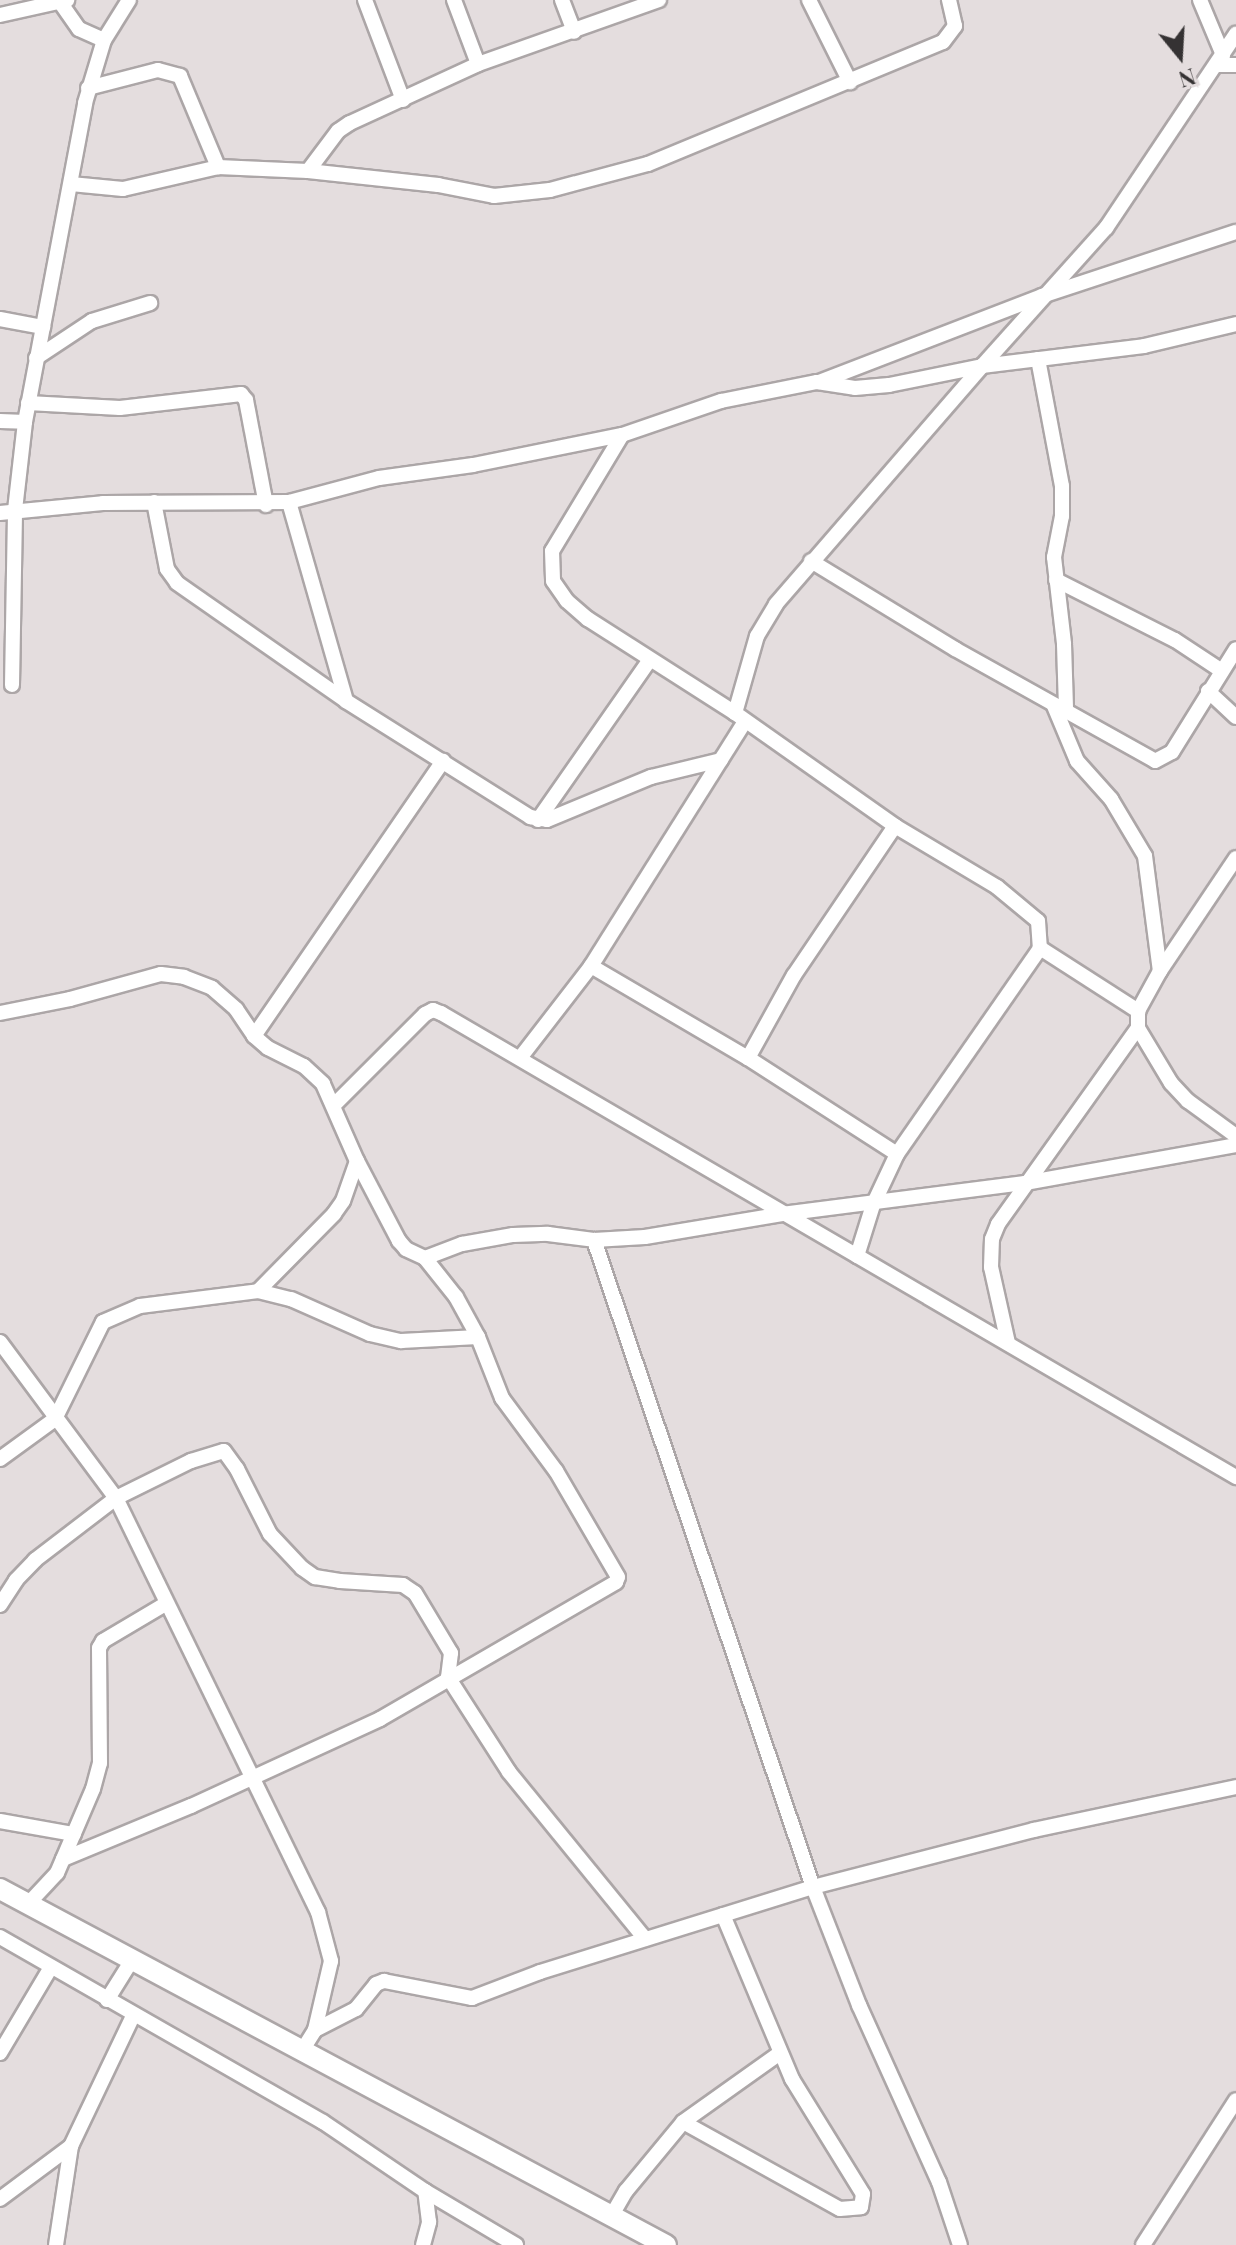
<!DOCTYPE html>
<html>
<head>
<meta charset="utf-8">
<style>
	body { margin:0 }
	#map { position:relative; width:1236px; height:2245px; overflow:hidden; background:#e4ddde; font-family:"Playfair Display",serif }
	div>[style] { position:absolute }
	.roads { filter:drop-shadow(2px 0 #aca6a7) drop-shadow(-2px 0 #aca6a7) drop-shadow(0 2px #aca6a7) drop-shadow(0 -2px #aca6a7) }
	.street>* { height:14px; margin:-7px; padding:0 7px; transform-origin:7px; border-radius:7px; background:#fff }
	.secondary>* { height:20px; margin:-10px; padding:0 10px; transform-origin:10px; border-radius:10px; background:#fff }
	span { translate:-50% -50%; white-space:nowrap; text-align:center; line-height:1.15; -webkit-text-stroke:6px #e4ddde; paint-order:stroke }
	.north { position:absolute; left:1140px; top:16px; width:80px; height:80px; -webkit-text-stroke:6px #e4ddde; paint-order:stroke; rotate:162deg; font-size:22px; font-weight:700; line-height:32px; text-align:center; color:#353233 }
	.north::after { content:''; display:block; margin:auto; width:28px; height:36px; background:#353233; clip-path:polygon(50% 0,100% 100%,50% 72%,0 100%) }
</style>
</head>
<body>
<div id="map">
	<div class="roads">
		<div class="street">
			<div style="left:365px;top:0;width:107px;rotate:69.2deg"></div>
			<div style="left:454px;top:0;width:68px;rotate:69.4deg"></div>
			<div style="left:562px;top:0;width:34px;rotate:69deg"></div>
			<div style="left:809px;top:0;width:92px;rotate:63.4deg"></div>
			<div style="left:1200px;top:0;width:60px;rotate:67.3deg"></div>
			<div style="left:60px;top:2px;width:33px;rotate:55deg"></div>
			<div style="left:79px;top:29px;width:27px;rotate:24deg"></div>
			<div style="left:0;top:15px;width:69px;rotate:-12.6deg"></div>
			<div style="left:1216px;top:65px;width:20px"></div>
			<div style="left:88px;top:88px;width:72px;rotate:-14.4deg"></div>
			<div style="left:158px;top:70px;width:23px;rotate:15deg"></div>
			<div style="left:180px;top:76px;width:99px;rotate:67.3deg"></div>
			<div style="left:308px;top:171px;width:50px;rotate:-53.1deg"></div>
			<div style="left:338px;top:131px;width:14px;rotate:-34deg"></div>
			<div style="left:350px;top:123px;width:141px;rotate:-24.7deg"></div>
			<div style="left:478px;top:64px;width:192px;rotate:-19.5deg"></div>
			<div style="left:71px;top:184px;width:52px;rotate:5.5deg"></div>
			<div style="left:123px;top:189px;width:98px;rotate:-13deg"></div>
			<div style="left:218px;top:167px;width:90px;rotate:2.5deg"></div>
			<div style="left:308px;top:171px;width:131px;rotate:6.1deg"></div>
			<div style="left:438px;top:185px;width:57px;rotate:11.1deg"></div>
			<div style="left:494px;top:196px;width:56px;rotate:-6.1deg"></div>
			<div style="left:550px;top:190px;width:101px;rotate:-14.9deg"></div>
			<div style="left:648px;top:164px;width:319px;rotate:-22.5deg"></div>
			<div style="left:943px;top:42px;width:20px;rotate:-53deg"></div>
			<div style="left:955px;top:26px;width:27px;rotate:-103deg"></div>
			<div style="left:0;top:319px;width:44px;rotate:10.5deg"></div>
			<div style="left:36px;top:358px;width:67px;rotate:-33.5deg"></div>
			<div style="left:92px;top:321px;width:61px;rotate:-17.2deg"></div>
			<div style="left:1038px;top:359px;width:129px;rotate:79.3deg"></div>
			<div style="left:1062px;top:486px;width:30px;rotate:90deg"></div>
			<div style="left:1062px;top:516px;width:42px;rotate:101deg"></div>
			<div style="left:1054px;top:557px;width:88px;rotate:83.4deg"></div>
			<div style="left:1064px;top:644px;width:65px;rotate:88.2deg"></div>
			<div style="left:819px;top:382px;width:239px;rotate:-21.1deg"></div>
			<div style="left:1042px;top:296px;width:204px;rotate:-18.3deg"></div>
			<div style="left:28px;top:403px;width:92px;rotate:3.1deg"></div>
			<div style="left:120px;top:408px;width:122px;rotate:-6.6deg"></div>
			<div style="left:241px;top:394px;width:8px;rotate:50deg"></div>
			<div style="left:246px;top:400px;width:107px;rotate:79.2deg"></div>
			<div style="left:0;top:421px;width:25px;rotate:2deg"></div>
			<div style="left:622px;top:435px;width:135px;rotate:121.1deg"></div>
			<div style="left:552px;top:551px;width:30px;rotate:88deg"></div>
			<div style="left:553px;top:581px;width:24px;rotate:55deg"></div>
			<div style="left:567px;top:601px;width:28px;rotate:41deg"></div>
			<div style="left:588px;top:619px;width:174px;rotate:32.6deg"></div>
			<div style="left:735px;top:713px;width:196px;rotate:35.2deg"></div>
			<div style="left:895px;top:826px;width:119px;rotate:30.9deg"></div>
			<div style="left:997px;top:887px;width:53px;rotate:39.7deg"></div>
			<div style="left:1038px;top:921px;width:27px;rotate:86deg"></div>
			<div style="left:1040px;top:948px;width:117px;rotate:32.7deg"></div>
			<div style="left:154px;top:502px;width:68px;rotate:79deg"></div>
			<div style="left:167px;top:569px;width:17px;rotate:54deg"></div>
			<div style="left:177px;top:583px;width:206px;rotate:34.9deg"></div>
			<div style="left:346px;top:701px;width:218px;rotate:32.2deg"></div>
			<div style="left:530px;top:817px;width:17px;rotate:10deg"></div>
			<div style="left:547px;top:820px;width:113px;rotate:-22.5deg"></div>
			<div style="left:651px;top:777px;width:72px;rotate:-13.7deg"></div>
			<div style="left:289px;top:502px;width:207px;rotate:74deg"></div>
			<div style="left:0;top:513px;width:103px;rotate:-5.5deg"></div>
			<div style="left:103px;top:503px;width:186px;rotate:-0.3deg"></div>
			<div style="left:289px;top:502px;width:93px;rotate:-14.9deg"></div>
			<div style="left:379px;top:478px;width:95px;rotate:-7.9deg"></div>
			<div style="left:473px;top:465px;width:152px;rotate:-11.4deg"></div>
			<div style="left:622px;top:435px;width:105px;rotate:-19deg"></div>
			<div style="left:721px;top:401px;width:98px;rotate:-11.2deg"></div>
			<div style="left:817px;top:382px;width:38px;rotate:9deg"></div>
			<div style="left:855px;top:388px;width:34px;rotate:-5deg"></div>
			<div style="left:889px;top:385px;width:95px;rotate:-11.5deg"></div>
			<div style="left:982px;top:366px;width:186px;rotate:-48.1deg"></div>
			<div style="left:1106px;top:228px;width:234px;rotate:-56.2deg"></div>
			<div style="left:811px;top:561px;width:169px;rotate:31.4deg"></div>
			<div style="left:955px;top:649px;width:229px;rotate:29.2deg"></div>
			<div style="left:1155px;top:761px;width:19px;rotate:-28deg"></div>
			<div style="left:1172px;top:752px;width:121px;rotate:-58.1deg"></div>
			<div style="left:1056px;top:580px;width:133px;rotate:26.8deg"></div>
			<div style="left:1175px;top:640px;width:56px;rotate:33.4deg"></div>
			<div style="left:12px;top:685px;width:175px;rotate:-89deg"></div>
			<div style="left:15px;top:510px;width:89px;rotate:-83.5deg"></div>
			<div style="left:25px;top:422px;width:325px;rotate:-79.3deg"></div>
			<div style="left:85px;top:103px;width:66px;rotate:-73.2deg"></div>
			<div style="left:104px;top:40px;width:47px;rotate:-58deg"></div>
			<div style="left:1208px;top:691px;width:38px;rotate:43deg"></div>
			<div style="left:1054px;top:706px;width:60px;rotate:67.3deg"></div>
			<div style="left:1077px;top:761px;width:51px;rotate:48.2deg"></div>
			<div style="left:1111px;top:799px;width:66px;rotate:59.2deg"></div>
			<div style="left:1145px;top:856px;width:116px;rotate:82.6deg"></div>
			<div style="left:735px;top:713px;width:80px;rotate:-74.1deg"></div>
			<div style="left:757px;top:636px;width:37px;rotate:-59deg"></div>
			<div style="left:776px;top:604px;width:315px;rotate:-49.1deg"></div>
			<div style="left:982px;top:366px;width:163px;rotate:-7deg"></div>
			<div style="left:1144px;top:346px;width:95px;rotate:-13.4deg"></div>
			<div style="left:538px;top:820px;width:194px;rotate:-55.1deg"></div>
			<div style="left:895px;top:826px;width:180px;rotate:124.1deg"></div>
			<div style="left:794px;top:975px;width:95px;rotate:119deg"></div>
			<div style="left:748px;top:1058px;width:177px;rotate:32.8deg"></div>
			<div style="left:591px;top:966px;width:182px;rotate:30.4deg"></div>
			<div style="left:0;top:1013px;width:71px;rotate:-11.3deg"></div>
			<div style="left:70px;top:999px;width:94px;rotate:-15.4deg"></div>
			<div style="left:161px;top:974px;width:23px;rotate:7deg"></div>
			<div style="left:184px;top:977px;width:30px;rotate:21deg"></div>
			<div style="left:212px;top:988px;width:32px;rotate:41deg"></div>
			<div style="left:236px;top:1009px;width:32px;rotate:56deg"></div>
			<div style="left:254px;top:1036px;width:18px;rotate:41deg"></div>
			<div style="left:268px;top:1048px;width:40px;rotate:26.6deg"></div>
			<div style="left:304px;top:1066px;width:26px;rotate:43deg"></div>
			<div style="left:323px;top:1084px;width:84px;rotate:66.2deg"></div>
			<div style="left:357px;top:1161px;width:42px;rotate:109.3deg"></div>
			<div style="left:343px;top:1201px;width:16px;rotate:125deg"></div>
			<div style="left:334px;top:1214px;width:108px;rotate:134.6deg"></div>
			<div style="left:1138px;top:1028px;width:64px;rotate:59deg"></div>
			<div style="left:1171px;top:1083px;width:25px;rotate:47deg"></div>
			<div style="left:1188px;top:1101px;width:59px;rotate:36.1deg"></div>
			<div style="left:254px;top:1036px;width:334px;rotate:-55.5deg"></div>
			<div style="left:520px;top:1058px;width:116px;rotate:-52.3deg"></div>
			<div style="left:591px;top:966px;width:289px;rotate:-57.8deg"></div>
			<div style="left:335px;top:1104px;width:127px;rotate:-45deg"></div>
			<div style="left:425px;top:1014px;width:9px;rotate:-27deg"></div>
			<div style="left:433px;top:1010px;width:9px;rotate:21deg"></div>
			<div style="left:441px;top:1013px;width:921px;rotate:30.27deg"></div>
			<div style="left:594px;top:1240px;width:683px;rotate:71.3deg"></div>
			<div style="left:813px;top:1887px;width:127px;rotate:68.7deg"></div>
			<div style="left:859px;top:2005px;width:194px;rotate:65.7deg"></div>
			<div style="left:939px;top:2182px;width:66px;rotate:71.6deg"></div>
			<div style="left:857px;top:1256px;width:53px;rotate:-72.6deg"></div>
			<div style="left:873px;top:1205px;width:56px;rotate:-64.8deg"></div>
			<div style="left:897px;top:1154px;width:251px;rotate:-55.2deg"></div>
			<div style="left:425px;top:1258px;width:40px;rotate:-21deg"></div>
			<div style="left:462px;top:1244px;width:52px;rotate:-10deg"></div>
			<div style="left:513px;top:1235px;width:35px;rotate:-2deg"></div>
			<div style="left:548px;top:1234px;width:46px;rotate:7.4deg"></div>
			<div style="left:594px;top:1240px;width:51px;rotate:-3.4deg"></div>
			<div style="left:645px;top:1237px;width:139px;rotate:-9.5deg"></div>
			<div style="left:782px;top:1214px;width:245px;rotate:-7.3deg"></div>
			<div style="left:1025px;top:1183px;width:214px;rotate:-10.2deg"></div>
			<div style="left:0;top:1342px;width:194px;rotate:53.4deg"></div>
			<div style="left:116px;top:1498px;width:461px;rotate:64deg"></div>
			<div style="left:318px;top:1912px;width:51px;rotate:75.1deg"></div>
			<div style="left:331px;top:1961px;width:71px;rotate:103.1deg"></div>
			<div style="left:315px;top:2030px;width:22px;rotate:122deg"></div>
			<div style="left:1008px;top:1343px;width:78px;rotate:-102.6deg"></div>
			<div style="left:991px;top:1267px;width:28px;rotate:-88deg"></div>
			<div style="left:992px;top:1239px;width:16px;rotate:-68deg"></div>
			<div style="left:998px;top:1224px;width:241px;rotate:-54.5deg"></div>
			<div style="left:1138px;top:1028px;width:17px;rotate:-90deg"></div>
			<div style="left:1138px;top:1011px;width:46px;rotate:-61.2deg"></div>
			<div style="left:1160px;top:971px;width:136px;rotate:-56.1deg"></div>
			<div style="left:0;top:1459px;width:68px;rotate:-36deg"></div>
			<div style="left:55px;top:1419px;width:108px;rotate:-63.7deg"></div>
			<div style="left:103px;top:1322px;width:40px;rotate:-23.4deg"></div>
			<div style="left:140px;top:1306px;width:119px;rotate:-7.2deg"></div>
			<div style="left:258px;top:1291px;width:34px;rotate:14deg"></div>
			<div style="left:291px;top:1299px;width:86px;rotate:23.9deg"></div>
			<div style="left:370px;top:1334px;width:32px;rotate:13deg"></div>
			<div style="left:401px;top:1341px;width:77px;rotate:-3deg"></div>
			<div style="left:0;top:1605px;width:30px;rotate:-57deg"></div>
			<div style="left:16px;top:1580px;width:28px;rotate:-46deg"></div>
			<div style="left:35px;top:1560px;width:102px;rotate:-37.4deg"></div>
			<div style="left:116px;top:1498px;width:84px;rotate:-26.3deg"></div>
			<div style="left:191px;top:1461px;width:34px;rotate:-17deg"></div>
			<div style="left:224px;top:1451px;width:22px;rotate:54deg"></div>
			<div style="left:237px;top:1469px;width:73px;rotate:63.1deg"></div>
			<div style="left:270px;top:1534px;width:47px;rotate:46.7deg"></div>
			<div style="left:302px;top:1568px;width:16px;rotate:35deg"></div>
			<div style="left:315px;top:1577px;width:25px;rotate:9deg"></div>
			<div style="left:340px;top:1581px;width:63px;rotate:3.6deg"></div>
			<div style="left:403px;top:1585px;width:14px;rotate:34deg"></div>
			<div style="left:415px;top:1593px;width:70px;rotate:59deg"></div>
			<div style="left:451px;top:1653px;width:24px;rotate:97deg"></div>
			<div style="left:448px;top:1677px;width:113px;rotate:57.3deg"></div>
			<div style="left:509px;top:1772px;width:215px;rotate:50.8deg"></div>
			<div style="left:0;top:1821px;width:75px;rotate:10deg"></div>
			<div style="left:63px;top:1859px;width:139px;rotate:-22.5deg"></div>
			<div style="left:191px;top:1806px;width:208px;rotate:-24.7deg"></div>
			<div style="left:380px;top:1719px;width:273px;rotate:-30.1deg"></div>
			<div style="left:616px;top:1582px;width:5px;rotate:-68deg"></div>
			<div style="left:618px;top:1577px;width:123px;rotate:-120.3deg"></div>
			<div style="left:556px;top:1471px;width:91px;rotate:-126.5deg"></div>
			<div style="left:502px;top:1398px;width:66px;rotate:-111.5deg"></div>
			<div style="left:478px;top:1337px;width:46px;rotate:-118.8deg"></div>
			<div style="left:456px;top:1297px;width:50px;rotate:-128.5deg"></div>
			<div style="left:425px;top:1258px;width:21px;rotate:-155deg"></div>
			<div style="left:406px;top:1249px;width:11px;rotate:-131deg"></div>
			<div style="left:399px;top:1241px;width:90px;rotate:-117.7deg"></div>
			<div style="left:28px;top:1904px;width:42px;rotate:-46.9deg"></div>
			<div style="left:57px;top:1873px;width:91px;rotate:-66.8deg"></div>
			<div style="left:93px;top:1789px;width:27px;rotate:-75deg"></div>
			<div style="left:100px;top:1763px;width:115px;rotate:-90.5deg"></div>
			<div style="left:99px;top:1648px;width:8px;rotate:-60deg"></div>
			<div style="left:103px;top:1641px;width:74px;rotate:-30.7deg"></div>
			<div style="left:0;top:1937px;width:372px;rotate:29.8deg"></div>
			<div style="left:323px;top:2122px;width:123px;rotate:34.1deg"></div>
			<div style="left:425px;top:2191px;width:106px;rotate:30.7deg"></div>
			<div style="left:107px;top:2000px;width:47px;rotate:-58deg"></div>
			<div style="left:315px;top:2030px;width:46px;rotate:-27.1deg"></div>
			<div style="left:356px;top:2009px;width:32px;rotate:-51deg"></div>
			<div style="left:376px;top:1984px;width:9px;rotate:-21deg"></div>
			<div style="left:384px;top:1981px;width:90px;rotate:10.9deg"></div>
			<div style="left:472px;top:1998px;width:73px;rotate:-20.9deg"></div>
			<div style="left:540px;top:1972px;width:286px;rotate:-17.3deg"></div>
			<div style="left:813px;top:1887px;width:228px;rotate:-14.5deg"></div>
			<div style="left:1034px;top:1830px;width:207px;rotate:-12deg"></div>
			<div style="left:0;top:2053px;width:100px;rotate:-59.3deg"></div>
			<div style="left:683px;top:2122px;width:179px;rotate:29deg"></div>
			<div style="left:840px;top:2209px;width:21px;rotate:-5deg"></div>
			<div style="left:861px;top:2207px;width:13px;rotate:-81deg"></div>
			<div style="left:863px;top:2194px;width:135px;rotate:-121.7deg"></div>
			<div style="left:792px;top:2079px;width:178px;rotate:-112.8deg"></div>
			<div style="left:0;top:2199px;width:89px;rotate:-36.7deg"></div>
			<div style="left:612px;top:2215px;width:28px;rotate:-60deg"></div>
			<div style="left:626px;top:2191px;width:89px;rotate:-50.4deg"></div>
			<div style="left:683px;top:2122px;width:119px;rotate:-35.4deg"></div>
			<div style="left:56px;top:2245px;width:100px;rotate:-81.4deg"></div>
			<div style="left:71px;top:2146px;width:144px;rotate:-64.5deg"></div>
			<div style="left:423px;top:2245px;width:24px;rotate:-75deg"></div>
			<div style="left:429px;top:2222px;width:31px;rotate:-97deg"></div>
			<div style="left:1143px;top:2245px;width:172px;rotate:-57.3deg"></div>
		</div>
		<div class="secondary">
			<div style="left:0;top:1889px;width:755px;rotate:28.13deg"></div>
		</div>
	</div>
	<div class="north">N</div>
</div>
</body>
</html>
